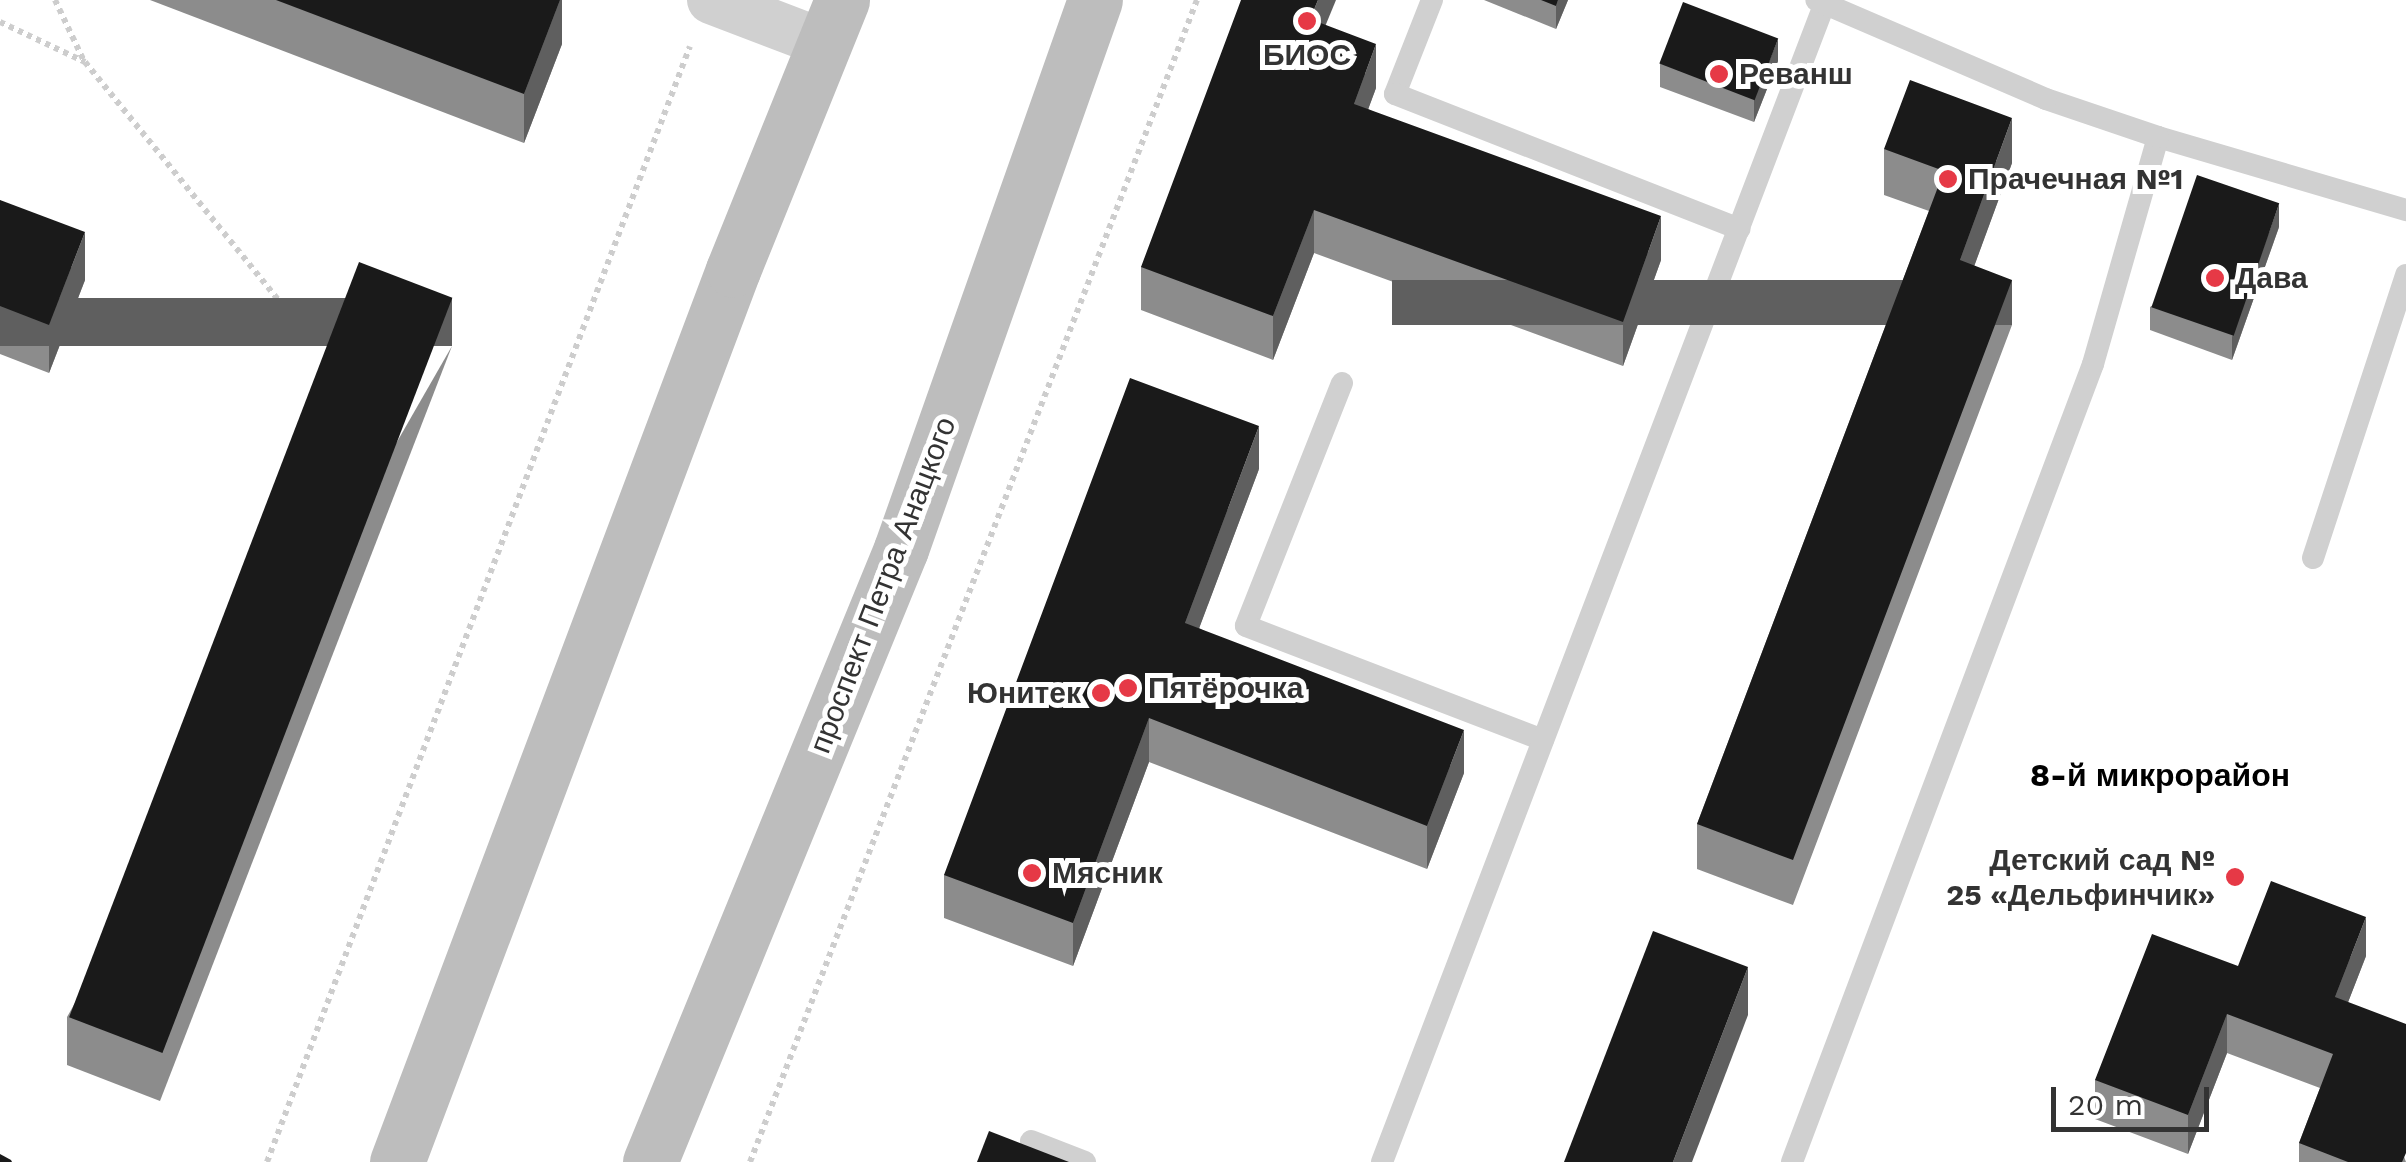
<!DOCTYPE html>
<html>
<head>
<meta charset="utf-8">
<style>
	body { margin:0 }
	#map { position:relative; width:2406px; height:1162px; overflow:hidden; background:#fff; font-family:"Work Sans",sans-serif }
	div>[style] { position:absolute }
	.path>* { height:6px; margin-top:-3px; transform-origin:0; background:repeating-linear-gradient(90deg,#cdcdcd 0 5px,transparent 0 10px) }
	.lane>* { height:22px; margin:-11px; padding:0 11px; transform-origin:11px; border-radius:11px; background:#d0d0d0 }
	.street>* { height:48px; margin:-24px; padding:0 24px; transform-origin:24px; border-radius:24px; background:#d0d0d0 }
	.secondary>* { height:55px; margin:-27.5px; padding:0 27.5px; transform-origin:27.5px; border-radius:27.5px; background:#bdbdbd }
	.wall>* { inset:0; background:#8c8c8c }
	.shaded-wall>* { inset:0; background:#5f5f5f; transform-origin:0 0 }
	.building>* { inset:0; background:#1a1a1a; transform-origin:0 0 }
	.dots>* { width:28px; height:28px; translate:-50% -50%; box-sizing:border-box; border:5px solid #fff; border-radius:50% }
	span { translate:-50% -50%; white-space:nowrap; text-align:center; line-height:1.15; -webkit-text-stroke:10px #fff; paint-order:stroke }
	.poi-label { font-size:30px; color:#333; font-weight:700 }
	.left { translate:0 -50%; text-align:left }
	.right { translate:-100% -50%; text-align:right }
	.street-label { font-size:30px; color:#333 }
	.neighbourhood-label { font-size:32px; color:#000; font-weight:700 }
	.scale { position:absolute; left:2051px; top:1087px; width:158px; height:45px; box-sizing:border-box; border:5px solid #333; border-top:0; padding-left:12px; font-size:30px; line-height:35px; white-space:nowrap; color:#333; -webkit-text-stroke:8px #fff; paint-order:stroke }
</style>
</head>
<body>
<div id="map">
	<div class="path">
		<div style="left:55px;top:0;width:68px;rotate:64.6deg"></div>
		<div style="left:0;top:22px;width:94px;rotate:25.2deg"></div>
		<div style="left:85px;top:62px;width:309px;rotate:50.9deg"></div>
		<div style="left:267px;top:1162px;width:1193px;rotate:-69.24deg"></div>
		<div style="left:750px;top:1162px;width:1245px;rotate:-68.96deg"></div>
	</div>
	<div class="lane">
		<div style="left:1432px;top:0;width:101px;rotate:111.5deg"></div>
		<div style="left:1395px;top:94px;width:370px;rotate:21.4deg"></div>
		<div style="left:2158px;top:137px;width:259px;rotate:16.4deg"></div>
		<div style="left:1342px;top:383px;width:261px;rotate:111.6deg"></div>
		<div style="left:1246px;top:626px;width:318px;rotate:21deg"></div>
		<div style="left:2313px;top:558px;width:298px;rotate:-71.8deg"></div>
		<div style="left:1031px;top:1141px;width:58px;rotate:21.3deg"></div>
		<div style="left:1382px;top:1162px;width:1239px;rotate:-69.09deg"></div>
		<div style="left:1792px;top:1162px;width:853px;rotate:-69.33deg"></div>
		<div style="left:2093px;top:364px;width:236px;rotate:-74deg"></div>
		<div style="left:2158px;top:137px;width:118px;rotate:-161.3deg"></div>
		<div style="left:2046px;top:99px;width:250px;rotate:-156.7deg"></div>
	</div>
	<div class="street">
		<div style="left:711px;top:0;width:123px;rotate:20.9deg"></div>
	</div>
	<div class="secondary">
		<div style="left:397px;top:1162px;width:953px;rotate:-69.36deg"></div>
		<div style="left:733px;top:270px;width:291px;rotate:-68deg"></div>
		<div style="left:650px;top:1162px;width:662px;rotate:-67.73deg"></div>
		<div style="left:901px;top:549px;width:582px;rotate:-70.54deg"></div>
	</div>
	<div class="wall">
		<div style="clip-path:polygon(150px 0,562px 0,562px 44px,524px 143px)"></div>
		<div style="clip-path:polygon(1484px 0,1568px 0,1556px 29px)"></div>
		<div style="clip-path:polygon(1326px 25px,1376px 88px,1368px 109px,1661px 260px,1623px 366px,1314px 253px,1273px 360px,1141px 310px,1141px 267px)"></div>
		<div style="clip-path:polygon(1778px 61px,1754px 122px,1660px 87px,1660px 64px)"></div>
		<div style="clip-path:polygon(1884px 149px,2012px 163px,1974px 266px,2012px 325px,1793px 905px,1697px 869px,1697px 824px,1929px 211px,1884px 195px)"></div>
		<div style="clip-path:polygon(0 200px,85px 280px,49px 373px,0 354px)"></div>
		<div style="clip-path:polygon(2279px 227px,2232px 360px,2150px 330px,2150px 307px)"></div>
		<div style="clip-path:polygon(452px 346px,160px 1101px,67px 1065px,67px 1017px)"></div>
		<div style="clip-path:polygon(1259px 469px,1199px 628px,1464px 773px,1427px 869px,1149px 762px,1073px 966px,944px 918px,944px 875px)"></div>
		<div style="clip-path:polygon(2366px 956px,2348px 1002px,2406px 1162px,2299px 1162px,2299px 1143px,2320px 1088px,2227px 1053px,2188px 1154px,2095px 1119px,2095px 1080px,2238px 966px)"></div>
	</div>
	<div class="shaded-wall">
		<div style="clip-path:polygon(560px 0,562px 0,562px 44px,524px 143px,524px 94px)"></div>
		<div style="clip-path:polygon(1318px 0,1336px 0,1310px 63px,1310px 19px)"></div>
		<div style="clip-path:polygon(1558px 0,1568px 0,1556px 29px,1556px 6px)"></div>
		<div style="clip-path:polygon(1778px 39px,1778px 61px,1754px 122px,1754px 99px)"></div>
		<div style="clip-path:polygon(1376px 44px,1376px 88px,1354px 148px,1354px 104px)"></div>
		<div style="clip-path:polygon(2012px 118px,2012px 163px,1960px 305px,1960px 260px)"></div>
		<div style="clip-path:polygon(2279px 204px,2279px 227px,2232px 360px,2232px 337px)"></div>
		<div style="clip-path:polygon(1314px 210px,1314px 253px,1273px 360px,1273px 316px)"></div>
		<div style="clip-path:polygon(1661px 216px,1661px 260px,1623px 366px,1623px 322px)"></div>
		<div style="clip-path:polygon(85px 232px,85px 280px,49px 373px,49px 325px)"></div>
		<div style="left:2012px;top:280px;width:45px;height:620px;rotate:90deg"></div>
		<div style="left:452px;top:298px;width:48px;height:809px;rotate:90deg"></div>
		<div style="clip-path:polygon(1259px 426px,1259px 469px,1185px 666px,1185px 623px)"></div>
		<div style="clip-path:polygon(1149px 718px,1149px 762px,1073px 966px,1073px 923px)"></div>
		<div style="clip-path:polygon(1464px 730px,1464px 773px,1427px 869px,1427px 826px)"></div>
		<div style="clip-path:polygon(2366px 917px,2366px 956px,2335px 1036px,2335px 997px)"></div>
		<div style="clip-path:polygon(1748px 967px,1748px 1015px,1692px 1162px,1673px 1162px)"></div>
		<div style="clip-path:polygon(2227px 1014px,2227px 1053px,2188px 1154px,2188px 1115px)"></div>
	</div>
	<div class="building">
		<div style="clip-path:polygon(276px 0,560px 0,524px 94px)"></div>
		<div style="clip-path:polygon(1241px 0,1318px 0,1310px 19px,1376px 44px,1354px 104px,1661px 216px,1623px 322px,1314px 210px,1273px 316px,1141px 267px)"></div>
		<div style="clip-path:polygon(1541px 0,1558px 0,1556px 6px)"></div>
		<div style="left:1683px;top:2px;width:102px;height:66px;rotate:21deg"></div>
		<div style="clip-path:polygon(1910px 80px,2012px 118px,1960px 260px,2012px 280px,1793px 860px,1697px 824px,1944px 171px,1884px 149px)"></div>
		<div style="left:2197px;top:175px;width:87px;height:140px;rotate:19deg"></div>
		<div style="clip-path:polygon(0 200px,85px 232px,49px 325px,0 306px)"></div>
		<div style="left:359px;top:262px;width:100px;height:809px;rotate:21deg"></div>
		<div style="clip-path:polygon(1130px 378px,1259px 426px,1185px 623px,1464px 730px,1427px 826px,1149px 718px,1073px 923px,944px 875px)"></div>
		<div style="clip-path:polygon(2271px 881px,2366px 917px,2335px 997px,2406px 1024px,2406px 1153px,2402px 1162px,2348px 1162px,2299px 1143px,2333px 1054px,2227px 1014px,2188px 1115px,2095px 1080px,2152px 934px,2238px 966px)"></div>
		<div style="clip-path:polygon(1653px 931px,1748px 967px,1673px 1162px,1564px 1162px)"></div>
		<div style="clip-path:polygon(989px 1131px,1069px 1162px,977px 1162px)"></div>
		<div style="clip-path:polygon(0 1154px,11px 1160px,12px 1162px,0 1162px)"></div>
	</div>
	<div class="dots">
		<div style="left:1307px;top:21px;background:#e63946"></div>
		<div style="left:1719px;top:74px;background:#e63946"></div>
		<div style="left:1948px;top:179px;background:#e63946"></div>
		<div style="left:2215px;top:278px;background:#e63946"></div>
		<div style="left:1128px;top:688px;background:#e63946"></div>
		<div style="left:1101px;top:693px;background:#e63946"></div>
		<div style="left:1032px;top:873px;background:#e63946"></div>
		<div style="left:2235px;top:877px;background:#e63946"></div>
	</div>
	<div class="poi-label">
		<span style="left:1307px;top:55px">БИОС</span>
		<span class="left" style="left:1739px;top:74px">Реванш</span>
		<span class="left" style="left:1968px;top:179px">Прачечная №1</span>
		<span class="left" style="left:2235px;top:278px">Дава</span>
		<span class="left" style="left:1148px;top:688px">Пятёрочка</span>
		<span class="right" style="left:1081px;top:693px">Юнитек</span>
		<span class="right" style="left:2215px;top:877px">Детский сад №<br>25 «Дельфинчик»</span>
		<span class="left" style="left:1052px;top:873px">Мясник</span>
	</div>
	<div class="street-label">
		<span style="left:883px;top:585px;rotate:-69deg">проспект Петра Анацкого</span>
	</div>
	<div class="neighbourhood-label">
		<span style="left:2160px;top:775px">8-й микрорайон</span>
	</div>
	<div class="scale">20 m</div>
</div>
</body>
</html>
